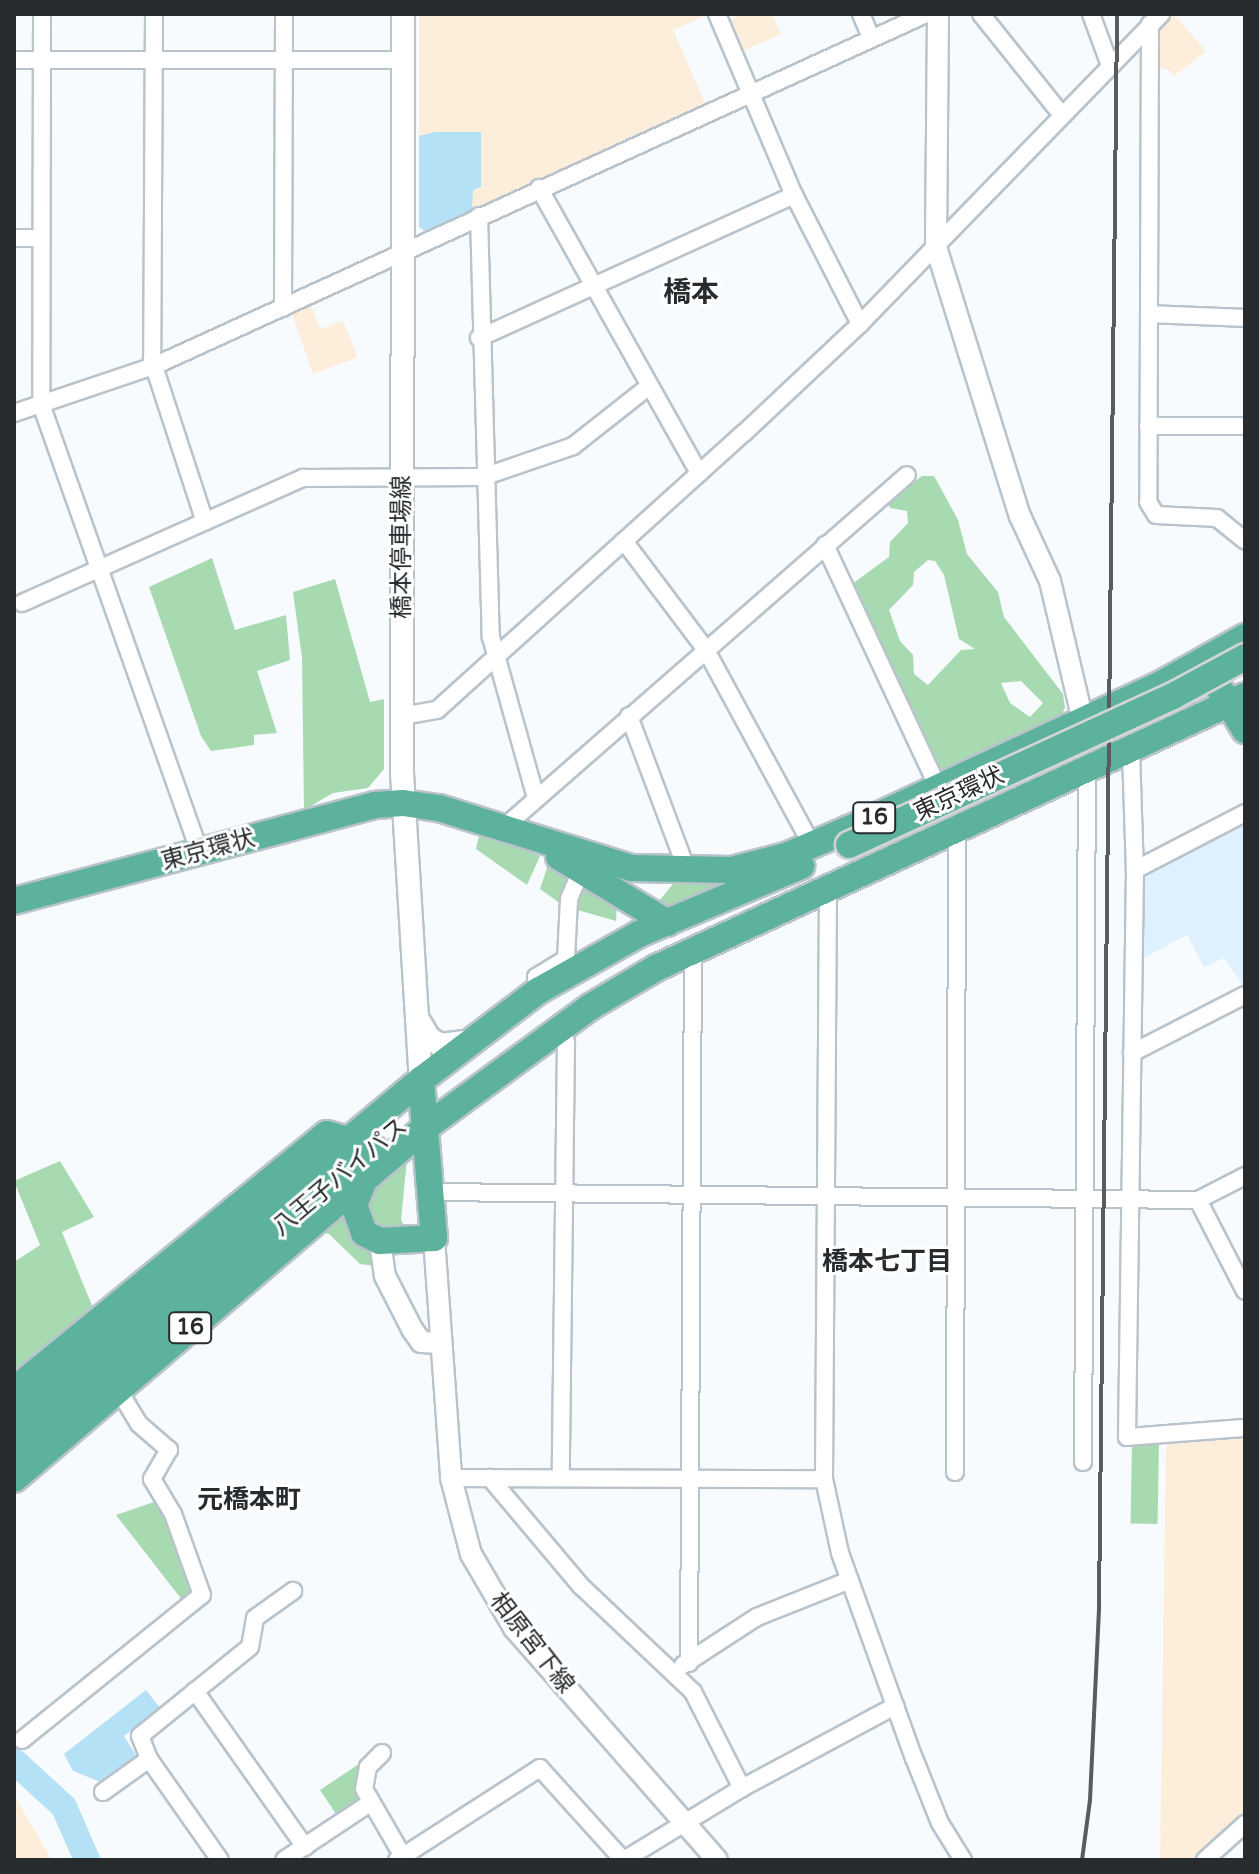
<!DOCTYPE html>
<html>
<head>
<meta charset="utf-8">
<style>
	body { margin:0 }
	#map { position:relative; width:1259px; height:1874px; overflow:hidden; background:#f7fbfe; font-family:"Varela Round","Noto Sans JP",sans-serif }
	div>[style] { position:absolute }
	.built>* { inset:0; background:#dff0fe }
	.education>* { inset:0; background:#fceeda }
	.green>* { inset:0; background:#a7dab0; transform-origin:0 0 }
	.water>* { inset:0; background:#b4e1f6 }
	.river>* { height:26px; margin:-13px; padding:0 13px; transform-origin:13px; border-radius:13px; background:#b4e1f6 }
	.roads { filter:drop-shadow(2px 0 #b9c3cb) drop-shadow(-2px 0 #b9c3cb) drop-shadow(0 2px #b9c3cb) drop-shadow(0 -2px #b9c3cb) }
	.minor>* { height:16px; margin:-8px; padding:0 8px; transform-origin:8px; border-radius:8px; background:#fff }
	.tertiary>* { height:20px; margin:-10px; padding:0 10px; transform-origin:10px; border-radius:10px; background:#fff }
	.secondary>* { height:22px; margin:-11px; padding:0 11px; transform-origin:11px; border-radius:11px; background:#fff }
	.trunk>* { height:26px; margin:-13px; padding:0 13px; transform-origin:13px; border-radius:13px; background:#5cb29c }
	.rail>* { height:4px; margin:-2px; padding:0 2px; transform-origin:2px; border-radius:2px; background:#585c5f }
	.bridges { filter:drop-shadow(2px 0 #d4d5d5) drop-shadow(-2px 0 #d4d5d5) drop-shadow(0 2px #d4d5d5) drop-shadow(0 -2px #d4d5d5) }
	.trunk-bridge>* { height:26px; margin:-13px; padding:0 13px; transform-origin:13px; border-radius:13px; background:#5cb29c }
	span { translate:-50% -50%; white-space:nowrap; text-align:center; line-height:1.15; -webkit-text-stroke:6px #fff; paint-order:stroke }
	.shield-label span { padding:2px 6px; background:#fff; border:2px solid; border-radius:6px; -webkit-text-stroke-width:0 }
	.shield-label { font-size:22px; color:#272b2e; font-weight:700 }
	.street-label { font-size:24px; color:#272b2e }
	.neighbourhood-label { font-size:26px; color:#272b2e; font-weight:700 }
	.quarter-label { font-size:28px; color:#272b2e; font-weight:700 }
	.frame { position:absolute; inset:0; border:16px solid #272b2e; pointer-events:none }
</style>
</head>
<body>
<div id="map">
	<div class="built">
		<div style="clip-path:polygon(1245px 820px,1245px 988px,1224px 958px,1204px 967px,1187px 935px,1142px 959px,1144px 872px)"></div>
	</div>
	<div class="education">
		<div style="clip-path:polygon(419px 14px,709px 14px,673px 30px,705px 103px,425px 231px,419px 227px)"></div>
		<div style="clip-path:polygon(743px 14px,772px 14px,781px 34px,738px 53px,728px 21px)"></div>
		<div style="clip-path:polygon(1174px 15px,1206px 51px,1174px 76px,1167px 69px,1156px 68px,1156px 32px)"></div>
		<div style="clip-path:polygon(310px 303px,320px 329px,343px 321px,358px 357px,313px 374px,291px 311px)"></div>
		<div style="clip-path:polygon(1245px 1434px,1245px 1816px,1197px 1860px,1160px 1860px,1166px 1441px)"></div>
		<div style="clip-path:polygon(14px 1795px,52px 1860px,14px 1860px)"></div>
	</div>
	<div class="green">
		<div style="clip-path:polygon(evenodd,922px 476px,934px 476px,938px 483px,958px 520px,967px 554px,998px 592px,1004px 617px,1063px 694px,1065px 708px,1062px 714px,934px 773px,852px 584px,889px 557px,890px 542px,908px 523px,907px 511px,890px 508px,888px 501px,922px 476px,928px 560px,935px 561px,944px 575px,959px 639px,975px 649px,961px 650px,928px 685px,914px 674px,913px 655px,900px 641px,889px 610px,913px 585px,914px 572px,928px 560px,922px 476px,1021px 681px,1043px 703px,1030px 717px,1010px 703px,1001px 683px,1021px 681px)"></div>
		<div style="clip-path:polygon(212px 558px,235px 630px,286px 615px,290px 660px,257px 671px,277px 733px,254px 735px,254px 745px,211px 751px,201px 736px,149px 587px)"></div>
		<div style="clip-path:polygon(335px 579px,370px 702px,384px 699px,384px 769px,368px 788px,333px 793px,304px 810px,302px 658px,293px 592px)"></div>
		<div style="clip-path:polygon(480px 831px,540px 856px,527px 885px,476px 849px)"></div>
		<div style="clip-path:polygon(549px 862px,569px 876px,561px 904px,540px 889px)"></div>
		<div style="clip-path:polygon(756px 872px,668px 910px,655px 906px,676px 880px)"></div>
		<div style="clip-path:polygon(581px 883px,617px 903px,616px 921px,574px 909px)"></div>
		<div style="clip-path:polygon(407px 1159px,401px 1220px,407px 1230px,386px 1231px,367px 1222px,367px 1195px)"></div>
		<div style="clip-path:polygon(60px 1161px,94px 1217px,62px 1232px,95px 1313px,14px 1376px,14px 1262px,40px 1245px,14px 1181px)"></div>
		<div style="clip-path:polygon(346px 1207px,372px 1245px,376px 1266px,360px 1264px,329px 1234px,318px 1231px)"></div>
		<div style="left:1159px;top:1441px;width:83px;height:27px;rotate:91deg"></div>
		<div style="clip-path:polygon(157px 1501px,194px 1593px,186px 1605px,116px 1515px)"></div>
		<div style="clip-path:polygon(368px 1758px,357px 1778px,359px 1802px,338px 1817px,320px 1790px)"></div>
	</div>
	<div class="water">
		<div style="clip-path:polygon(435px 132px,481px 132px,481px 187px,473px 190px,472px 211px,425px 231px,419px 227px,419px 136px)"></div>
		<div style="clip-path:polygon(146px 1690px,160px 1708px,124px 1736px,137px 1757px,103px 1783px,73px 1771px,64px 1754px)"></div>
	</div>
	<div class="river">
		<div style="left:14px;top:1761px;width:68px;rotate:42.6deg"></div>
		<div style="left:64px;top:1807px;width:58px;rotate:66.5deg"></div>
	</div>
	<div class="roads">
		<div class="minor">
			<div style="left:42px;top:14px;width:390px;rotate:90.1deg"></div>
			<div style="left:41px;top:404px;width:475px;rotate:70.5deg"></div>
			<div style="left:154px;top:14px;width:346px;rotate:90.3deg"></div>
			<div style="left:152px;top:360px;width:170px;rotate:71.9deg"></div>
			<div style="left:717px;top:14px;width:197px;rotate:67deg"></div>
			<div style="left:794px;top:195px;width:145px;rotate:62.9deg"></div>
			<div style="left:861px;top:14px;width:25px;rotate:67deg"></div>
			<div style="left:981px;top:14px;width:128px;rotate:51.3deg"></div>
			<div style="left:1091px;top:14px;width:52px;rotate:69.8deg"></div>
			<div style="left:1150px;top:24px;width:478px;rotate:90.2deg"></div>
			<div style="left:1148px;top:502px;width:15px;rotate:58deg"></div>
			<div style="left:1156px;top:515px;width:61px;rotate:2.8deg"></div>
			<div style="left:1217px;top:518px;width:36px;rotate:39deg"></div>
			<div style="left:14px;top:60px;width:389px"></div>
			<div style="left:539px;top:188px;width:327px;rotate:60.7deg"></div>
			<div style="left:479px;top:216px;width:421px;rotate:88.4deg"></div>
			<div style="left:491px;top:637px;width:167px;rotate:74.4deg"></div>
			<div style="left:14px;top:238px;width:27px"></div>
			<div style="left:283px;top:308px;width:294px;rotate:-89.8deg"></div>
			<div style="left:1149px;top:314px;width:96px;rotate:2.4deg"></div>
			<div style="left:479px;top:338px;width:346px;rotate:-24.4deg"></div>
			<div style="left:14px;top:413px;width:148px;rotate:-18.6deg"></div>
			<div style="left:154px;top:366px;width:848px;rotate:-24.51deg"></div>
			<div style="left:1148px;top:426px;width:97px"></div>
			<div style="left:624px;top:541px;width:136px;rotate:53deg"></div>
			<div style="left:706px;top:650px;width:222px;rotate:61.5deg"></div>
			<div style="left:825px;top:545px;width:267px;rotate:65deg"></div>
			<div style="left:22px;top:603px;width:308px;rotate:-24deg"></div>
			<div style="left:303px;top:478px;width:180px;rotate:-0.3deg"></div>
			<div style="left:483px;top:477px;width:95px;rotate:-19deg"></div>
			<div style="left:573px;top:446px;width:95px;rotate:-38.2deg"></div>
			<div style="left:402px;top:716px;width:36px;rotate:-10deg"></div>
			<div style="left:437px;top:710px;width:413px;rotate:-42.1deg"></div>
			<div style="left:744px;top:433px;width:159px;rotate:-43.2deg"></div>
			<div style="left:860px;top:324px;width:432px;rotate:-45.8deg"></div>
			<div style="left:629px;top:716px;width:168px;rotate:69.4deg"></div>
			<div style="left:1131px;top:752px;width:118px;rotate:88.1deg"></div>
			<div style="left:1135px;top:870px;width:567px;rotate:90.81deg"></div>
			<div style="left:1127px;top:1437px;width:118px;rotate:-4.4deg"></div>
			<div style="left:501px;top:830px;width:539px;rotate:-41.17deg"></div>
			<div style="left:1135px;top:870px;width:124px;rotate:-27.4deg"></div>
			<div style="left:828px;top:890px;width:589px;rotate:90.39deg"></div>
			<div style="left:824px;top:1479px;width:76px;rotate:77.8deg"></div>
			<div style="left:840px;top:1553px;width:218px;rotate:70.2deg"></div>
			<div style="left:914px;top:1758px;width:70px;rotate:68.2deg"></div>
			<div style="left:940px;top:1823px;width:44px;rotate:58.1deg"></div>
			<div style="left:538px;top:991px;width:14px;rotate:-98deg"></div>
			<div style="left:536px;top:977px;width:35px;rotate:-31deg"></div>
			<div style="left:566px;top:959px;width:60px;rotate:-87.1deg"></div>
			<div style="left:569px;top:899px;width:30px;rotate:-67deg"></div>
			<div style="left:561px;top:1025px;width:19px;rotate:74deg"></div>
			<div style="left:566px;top:1043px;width:435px;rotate:90.7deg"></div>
			<div style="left:1132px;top:1053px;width:127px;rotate:-27.2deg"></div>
			<div style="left:431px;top:1192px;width:767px;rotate:0.6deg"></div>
			<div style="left:1198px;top:1200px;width:53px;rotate:-27.1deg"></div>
			<div style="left:1198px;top:1200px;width:102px;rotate:62.7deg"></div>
			<div style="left:1083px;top:1462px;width:691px;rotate:-89.67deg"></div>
			<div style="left:955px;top:1472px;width:641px;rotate:-89.82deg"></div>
			<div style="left:451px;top:1478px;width:373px;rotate:0.2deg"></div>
			<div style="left:490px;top:1478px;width:141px;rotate:49.9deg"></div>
			<div style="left:581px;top:1586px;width:154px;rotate:43.4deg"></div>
			<div style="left:693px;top:1692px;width:108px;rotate:63deg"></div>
			<div style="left:689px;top:1663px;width:711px;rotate:-89.68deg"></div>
			<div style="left:683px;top:1665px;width:88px;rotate:-33deg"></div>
			<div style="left:757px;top:1617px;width:100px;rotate:-21.7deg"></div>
			<div style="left:195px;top:1691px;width:191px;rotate:54.8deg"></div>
			<div style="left:22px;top:1740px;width:231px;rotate:-38.9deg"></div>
			<div style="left:202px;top:1595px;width:86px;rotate:-109.7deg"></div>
			<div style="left:173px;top:1514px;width:41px;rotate:-121deg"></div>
			<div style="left:152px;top:1479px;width:34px;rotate:-60deg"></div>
			<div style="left:169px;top:1450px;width:40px;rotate:-139deg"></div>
			<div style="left:139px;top:1424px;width:41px;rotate:-121deg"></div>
			<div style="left:382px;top:1753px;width:20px;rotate:135deg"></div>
			<div style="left:368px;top:1767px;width:22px;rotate:100deg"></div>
			<div style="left:364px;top:1789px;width:82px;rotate:60deg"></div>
			<div style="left:103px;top:1792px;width:57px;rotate:-35.7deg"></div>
			<div style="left:220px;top:1860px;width:123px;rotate:-125.1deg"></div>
			<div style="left:149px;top:1759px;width:25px;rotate:-111deg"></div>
			<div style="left:140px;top:1736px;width:141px;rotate:-39deg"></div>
			<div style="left:250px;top:1647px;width:29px;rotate:-80deg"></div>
			<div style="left:255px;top:1618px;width:47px;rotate:-35.4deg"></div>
			<div style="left:284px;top:1860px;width:103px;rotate:-33.5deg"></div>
			<div style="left:397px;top:1860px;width:170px;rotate:-32.8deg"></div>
			<div style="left:540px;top:1768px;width:124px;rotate:47.9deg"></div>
			<div style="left:624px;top:1860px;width:138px;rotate:-31.4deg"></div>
			<div style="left:742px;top:1788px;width:174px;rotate:-28.2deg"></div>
			<div style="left:1205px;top:1860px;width:54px;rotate:-42deg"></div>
		</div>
		<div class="tertiary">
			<div style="left:938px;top:14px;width:233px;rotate:90.5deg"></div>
			<div style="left:936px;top:247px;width:282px;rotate:72.7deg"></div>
			<div style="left:1020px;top:516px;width:72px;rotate:65.2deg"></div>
			<div style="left:1050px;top:581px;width:144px;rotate:76.7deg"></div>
			<div style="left:434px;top:1238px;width:241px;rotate:85.9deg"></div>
			<div style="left:451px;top:1478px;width:79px;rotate:75.3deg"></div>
			<div style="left:471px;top:1554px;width:86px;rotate:59.8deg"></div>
			<div style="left:514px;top:1628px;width:308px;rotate:48.8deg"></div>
			<div style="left:380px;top:1241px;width:35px;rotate:82deg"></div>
			<div style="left:385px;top:1276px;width:59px;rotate:63deg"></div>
			<div style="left:412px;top:1329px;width:16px;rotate:55deg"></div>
			<div style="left:421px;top:1342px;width:20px;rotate:3deg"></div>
		</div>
		<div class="secondary">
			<div style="left:403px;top:14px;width:759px;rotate:90.08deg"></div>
			<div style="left:402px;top:773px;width:308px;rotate:86.5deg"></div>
			<div style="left:417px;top:1018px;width:23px;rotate:59deg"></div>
			<div style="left:429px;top:1038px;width:13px;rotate:32deg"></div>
			<div style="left:440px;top:1045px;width:31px;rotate:-7deg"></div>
		</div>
		<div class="trunk">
			<div style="left:1203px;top:662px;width:80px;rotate:58.3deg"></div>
			<div style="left:559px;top:857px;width:127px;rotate:31.2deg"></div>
			<div style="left:14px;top:901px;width:374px;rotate:-14.9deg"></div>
			<div style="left:375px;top:805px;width:28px;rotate:-4deg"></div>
			<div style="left:403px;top:803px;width:36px;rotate:8deg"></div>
			<div style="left:439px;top:808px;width:202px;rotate:17.3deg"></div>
			<div style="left:632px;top:868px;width:99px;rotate:1.2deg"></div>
			<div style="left:731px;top:870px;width:57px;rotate:-14.3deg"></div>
			<div style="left:786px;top:856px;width:69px;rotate:-23.2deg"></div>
			<div style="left:849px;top:829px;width:346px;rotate:-24.9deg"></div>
			<div style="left:1163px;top:683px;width:94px;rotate:-29.3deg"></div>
			<div style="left:363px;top:1183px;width:24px;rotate:112deg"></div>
			<div style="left:354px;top:1205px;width:30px;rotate:70deg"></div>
			<div style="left:364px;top:1233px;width:18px;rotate:27deg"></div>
			<div style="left:380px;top:1241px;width:54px;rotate:-3.2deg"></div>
			<div style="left:434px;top:1238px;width:159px;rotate:-94.7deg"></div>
			<div style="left:14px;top:1390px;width:404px;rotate:-39.3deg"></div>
			<div style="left:327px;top:1134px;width:22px;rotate:16deg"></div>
			<div style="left:14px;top:1419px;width:530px;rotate:-39.79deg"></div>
			<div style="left:421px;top:1080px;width:147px;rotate:-37.3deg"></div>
			<div style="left:538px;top:991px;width:116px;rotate:-29.4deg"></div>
			<div style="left:639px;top:934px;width:176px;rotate:-22.8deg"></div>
			<div style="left:14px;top:1448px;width:468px;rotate:-39.7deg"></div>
			<div style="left:14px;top:1479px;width:542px;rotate:-40.51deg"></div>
			<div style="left:426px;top:1127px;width:203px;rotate:-36.2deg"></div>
			<div style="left:590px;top:1007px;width:77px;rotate:-30.6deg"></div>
			<div style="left:656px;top:968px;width:649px;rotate:-24.79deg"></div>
		</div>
	</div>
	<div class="rail">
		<div style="left:1082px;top:1860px;width:61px;rotate:-82.4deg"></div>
		<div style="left:1090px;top:1800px;width:194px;rotate:-87.3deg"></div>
		<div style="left:1099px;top:1606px;width:1592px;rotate:-89.35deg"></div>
	</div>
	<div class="bridges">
		<div class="trunk-bridge">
			<div style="left:849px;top:845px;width:357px;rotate:-24.7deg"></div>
			<div style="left:1173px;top:696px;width:82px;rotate:-28.4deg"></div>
		</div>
	</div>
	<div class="shield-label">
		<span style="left:874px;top:818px">16</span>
		<span style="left:190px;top:1328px">16</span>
	</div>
	<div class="street-label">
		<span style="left:402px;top:547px;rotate:-90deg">橋本停車場線</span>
		<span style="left:959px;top:794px;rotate:-25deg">東京環状</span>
		<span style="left:208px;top:850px;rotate:-15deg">東京環状</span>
		<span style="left:340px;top:1177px;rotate:-40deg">八王子バイパス</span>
		<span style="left:532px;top:1643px;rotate:52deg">相原宮下線</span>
	</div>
	<div class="neighbourhood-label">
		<span style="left:887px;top:1262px">橋本七丁目</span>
		<span style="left:249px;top:1500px">元橋本町</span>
	</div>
	<div class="quarter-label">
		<span style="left:691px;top:292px">橋本</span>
	</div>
	<div class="frame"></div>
</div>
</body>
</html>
